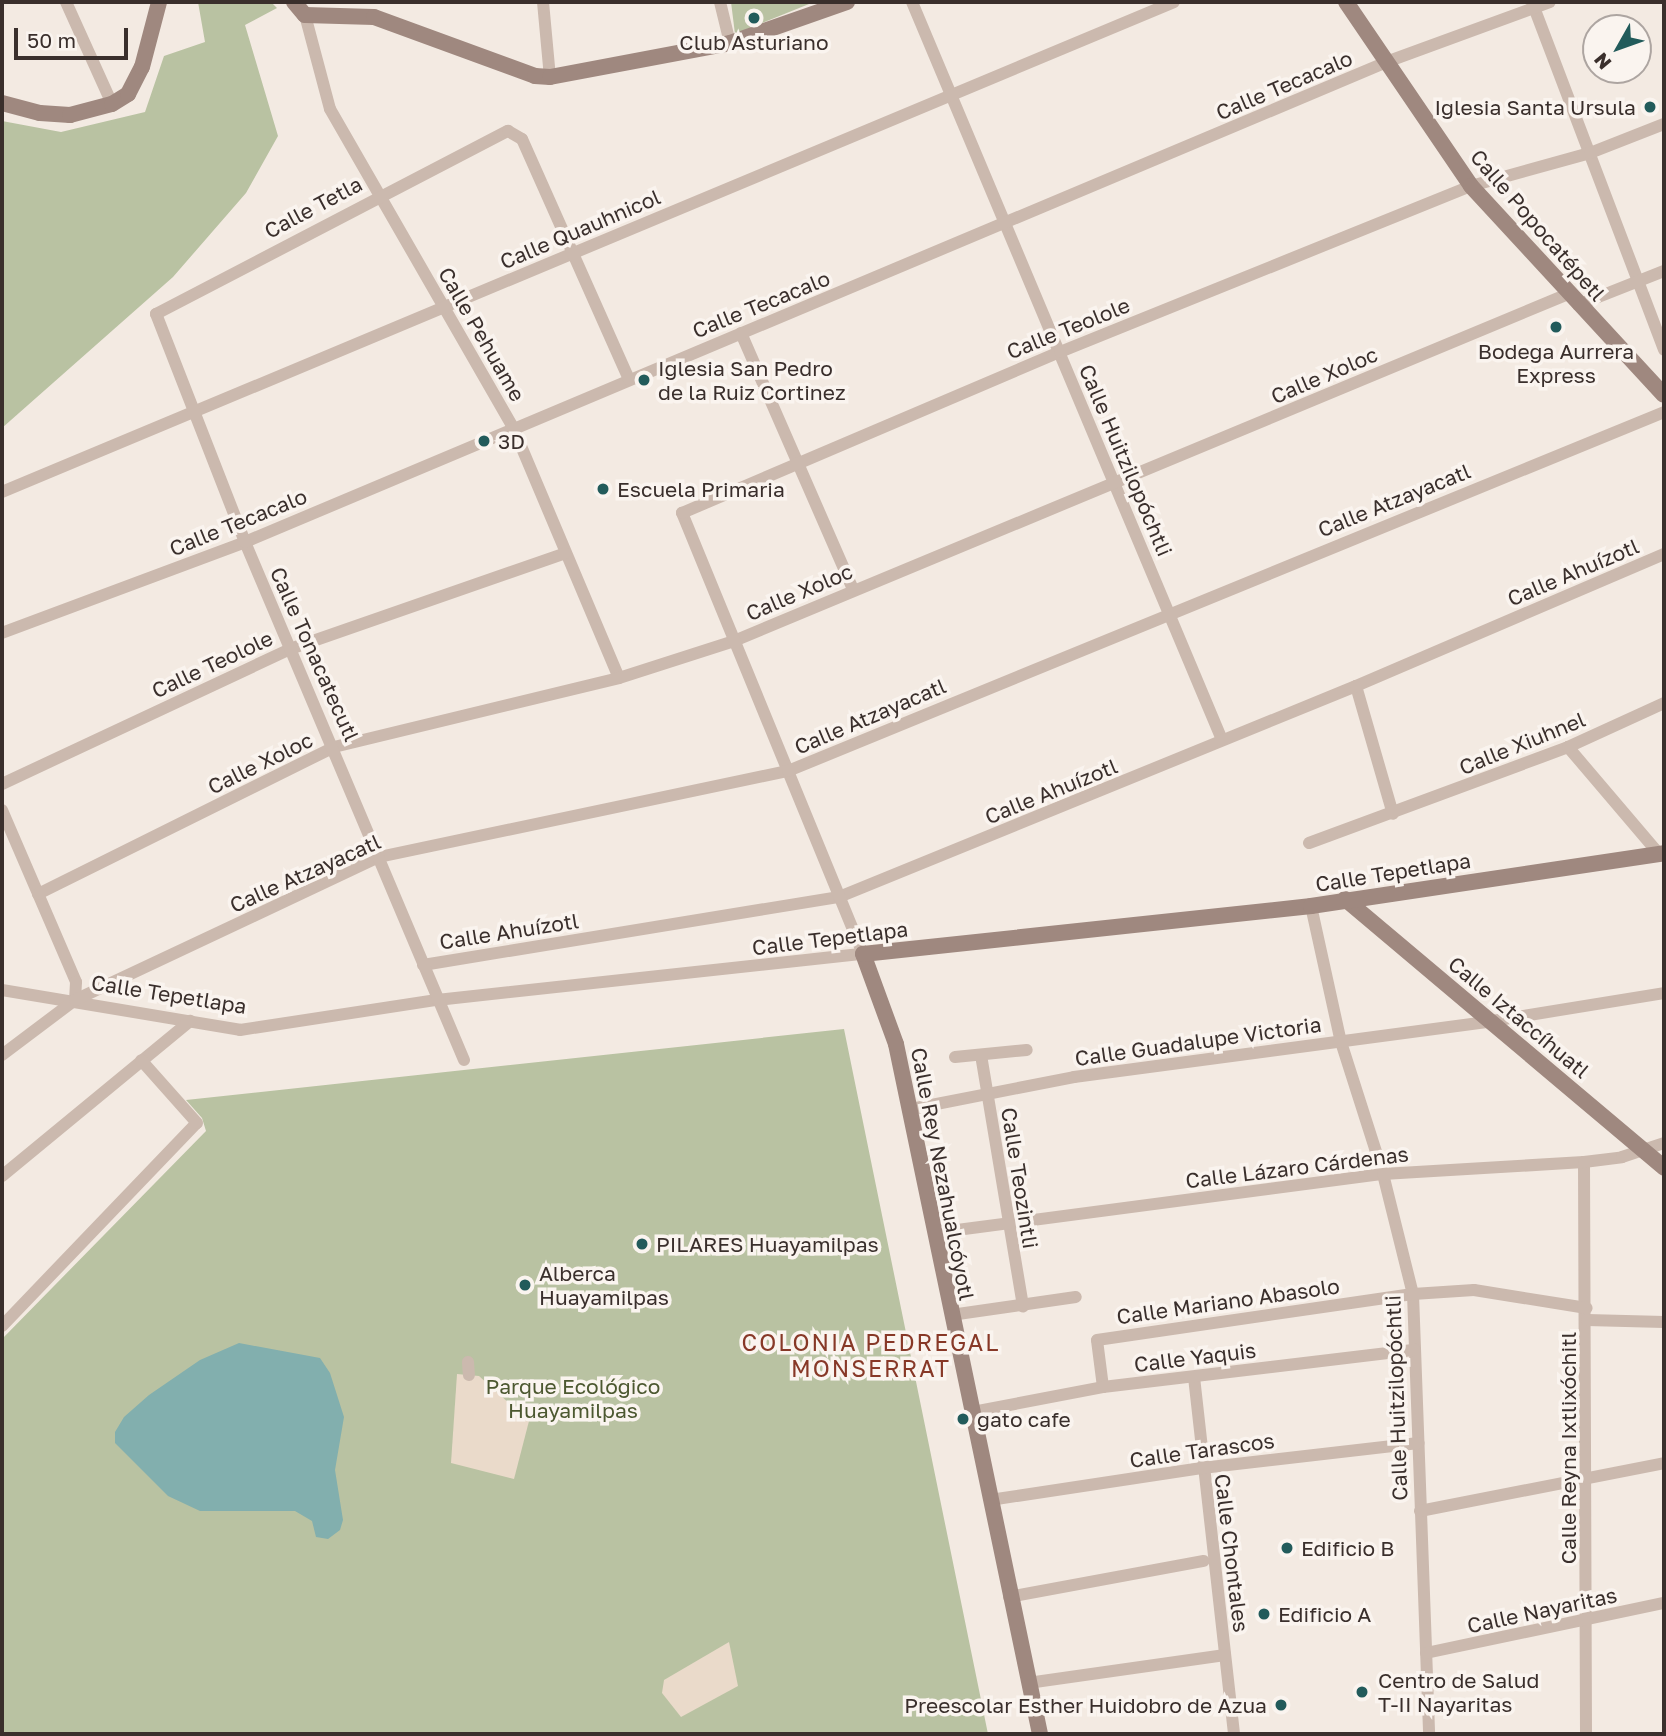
<!DOCTYPE html>
<html>
<head>
<meta charset="utf-8">
<style>
	body { margin:0 }
	#map { position:relative; width:1666px; height:1736px; overflow:hidden; background:#f3eae2; font-family:"Golos Text",sans-serif }
	div>[style] { position:absolute }
	.green>* { inset:0; background:#b9c2a2 }
	.plaza>* { inset:0; background:#eadaca }
	.water>* { inset:0; background:#82afae }
	.street>* { height:12px; margin:-6px; padding:0 6px; transform-origin:6px; border-radius:6px; background:#cbb9ae }
	.secondary>* { height:16px; margin:-8px; padding:0 8px; transform-origin:8px; border-radius:8px; background:#9f887f }
	.dots>* { width:19px; height:19px; translate:-50% -50%; box-sizing:border-box; border:4px solid #faf4ef; border-radius:50% }
	span { translate:-50% -50%; white-space:nowrap; text-align:center; line-height:1.15; -webkit-text-stroke:7px #faf4ef; paint-order:stroke }
	.poi-label { font-size:21px; color:#3a2f2c }
	.right { translate:-100% -50%; text-align:right }
	.left { translate:0 -50%; text-align:left }
	.street-label { font-size:21px; color:#3a2f2c }
	.park-label { font-size:21px; color:#4c5830 }
	.neighbourhood-label { font-size:23px; color:#873827; letter-spacing:2px }
	.frame { position:absolute; inset:0; border:4px solid #3a2f2c; pointer-events:none }
	.north { position:absolute; left:1582px; top:14px; width:70px; height:70px; box-sizing:border-box; background:#faf4ef; border:2px solid #ada5a1; border-radius:50%; rotate:230deg; font-size:19px; font-weight:700; line-height:28px; text-align:center; color:#3a2f2c }
	.north::after { content:''; display:block; margin:auto; width:24px; height:32px; background:#225b5b; clip-path:polygon(50% 0,100% 100%,50% 72%,0 100%) }
	.scale { position:absolute; left:14px; top:28px; width:114px; height:32px; box-sizing:border-box; border:4px solid #3a2f2c; border-top:0; padding-left:9px; font-size:21px; line-height:24px; white-space:nowrap; color:#3a2f2c; -webkit-text-stroke:5px #faf4ef; paint-order:stroke }
</style>
</head>
<body>
<div id="map">
	<div class="green">
		<div style="clip-path:polygon(198px 2px,271px 2px,277px 8px,245px 25px,278px 136px,246px 193px,173px 277px,2px 428px,2px 121px,61px 132px,145px 112px,164px 56px,205px 42px)"></div>
		<div style="clip-path:polygon(731px 2px,814px 2px,735px 34px)"></div>
		<div style="clip-path:polygon(844px 1029px,988px 1734px,2px 1734px,2px 1339px,206px 1131px,202px 1118px,186px 1100px)"></div>
	</div>
	<div class="plaza">
		<div style="clip-path:polygon(457px 1374px,479px 1376px,529px 1421px,514px 1479px,451px 1463px)"></div>
		<div style="clip-path:polygon(729px 1642px,738px 1686px,681px 1717px,662px 1693px,664px 1680px)"></div>
	</div>
	<div class="water">
		<div style="clip-path:polygon(239px 1343px,320px 1358px,330px 1373px,344px 1417px,335px 1470px,343px 1520px,340px 1530px,328px 1539px,316px 1537px,312px 1521px,295px 1511px,200px 1511px,168px 1496px,115px 1443px,115px 1432px,124px 1417px,149px 1395px,200px 1360px)"></div>
	</div>
	<div class="street">
		<div style="left:66px;top:2px;width:112px;rotate:65.7deg"></div>
		<div style="left:543px;top:2px;width:75px;rotate:84.7deg"></div>
		<div style="left:720px;top:2px;width:42px;rotate:76.3deg"></div>
		<div style="left:912px;top:2px;width:800px;rotate:67.21deg"></div>
		<div style="left:1532px;top:2px;width:372px;rotate:69.2deg"></div>
		<div style="left:305px;top:15px;width:97px;rotate:75.1deg"></div>
		<div style="left:330px;top:109px;width:367px;rotate:60.1deg"></div>
		<div style="left:513px;top:427px;width:272px;rotate:67.1deg"></div>
		<div style="left:1578px;top:305px;width:92px;rotate:-21.6deg"></div>
		<div style="left:741px;top:333px;width:279px;rotate:66.4deg"></div>
		<div style="left:2px;top:492px;width:1270px;rotate:-22.69deg"></div>
		<div style="left:2px;top:633px;width:259px;rotate:-20.5deg"></div>
		<div style="left:245px;top:542px;width:1241px;rotate:-22.8deg"></div>
		<div style="left:1389px;top:61px;width:171px;rotate:-20.1deg"></div>
		<div style="left:1356px;top:686px;width:133px;rotate:73.9deg"></div>
		<div style="left:1568px;top:747px;width:140px;rotate:49.6deg"></div>
		<div style="left:2px;top:784px;width:318px;rotate:-25.1deg"></div>
		<div style="left:290px;top:649px;width:291px;rotate:-19.2deg"></div>
		<div style="left:2px;top:810px;width:187px;rotate:66.7deg"></div>
		<div style="left:76px;top:982px;width:18px;rotate:93deg"></div>
		<div style="left:1309px;top:843px;width:276px;rotate:-20.3deg"></div>
		<div style="left:1568px;top:747px;width:106px;rotate:-24.6deg"></div>
		<div style="left:38px;top:894px;width:330px;rotate:-26.4deg"></div>
		<div style="left:334px;top:747px;width:293px;rotate:-13.6deg"></div>
		<div style="left:619px;top:678px;width:121px;rotate:-17.8deg"></div>
		<div style="left:734px;top:641px;width:903px;rotate:-22.59deg"></div>
		<div style="left:1311px;top:906px;width:139px;rotate:77.6deg"></div>
		<div style="left:1341px;top:1042px;width:139px;rotate:72.3deg"></div>
		<div style="left:1383px;top:1174px;width:124px;rotate:76deg"></div>
		<div style="left:1413px;top:1294px;width:440px;rotate:87.9deg"></div>
		<div style="left:423px;top:965px;width:422px;rotate:-9.3deg"></div>
		<div style="left:839px;top:897px;width:558px;rotate:-22.2deg"></div>
		<div style="left:1356px;top:686px;width:335px;rotate:-23.2deg"></div>
		<div style="left:2px;top:990px;width:241px;rotate:9.5deg"></div>
		<div style="left:240px;top:1030px;width:199px;rotate:-8.7deg"></div>
		<div style="left:437px;top:1000px;width:428px;rotate:-6.2deg"></div>
		<div style="left:863px;top:954px;width:477px;rotate:-112.3deg"></div>
		<div style="left:682px;top:513px;width:411px;rotate:-23.1deg"></div>
		<div style="left:1060px;top:352px;width:443px;rotate:-22deg"></div>
		<div style="left:1471px;top:186px;width:123px;rotate:-15.5deg"></div>
		<div style="left:1590px;top:153px;width:79px;rotate:-21.4deg"></div>
		<div style="left:2px;top:1055px;width:91px;rotate:-37deg"></div>
		<div style="left:75px;top:1000px;width:336px;rotate:-25.2deg"></div>
		<div style="left:379px;top:857px;width:418px;rotate:-11.9deg"></div>
		<div style="left:788px;top:771px;width:947px;rotate:-22.28deg"></div>
		<div style="left:981px;top:1055px;width:255px;rotate:80.5deg"></div>
		<div style="left:955px;top:1057px;width:72px;rotate:-5.6deg"></div>
		<div style="left:464px;top:1060px;width:562px;rotate:-112.92deg"></div>
		<div style="left:245px;top:542px;width:245px;rotate:-111.3deg"></div>
		<div style="left:156px;top:314px;width:397px;rotate:-27.5deg"></div>
		<div style="left:508px;top:131px;width:16px;rotate:30deg"></div>
		<div style="left:522px;top:139px;width:263px;rotate:66deg"></div>
		<div style="left:911px;top:1109px;width:166px;rotate:-11.1deg"></div>
		<div style="left:1074px;top:1077px;width:422px;rotate:-7.6deg"></div>
		<div style="left:1492px;top:1021px;width:174px;rotate:-9.2deg"></div>
		<div style="left:1584px;top:1162px;width:572px;rotate:89.8deg"></div>
		<div style="left:2px;top:1176px;width:244px;rotate:-39.5deg"></div>
		<div style="left:934px;top:1233px;width:453px;rotate:-7.5deg"></div>
		<div style="left:1383px;top:1174px;width:201px;rotate:-3.4deg"></div>
		<div style="left:1584px;top:1162px;width:38px;rotate:-7deg"></div>
		<div style="left:1622px;top:1157px;width:44px;rotate:-18.4deg"></div>
		<div style="left:951px;top:1315px;width:126px;rotate:-8.2deg"></div>
		<div style="left:1587px;top:1320px;width:77px;rotate:1.5deg"></div>
		<div style="left:2px;top:1326px;width:281px;rotate:-46.2deg"></div>
		<div style="left:197px;top:1123px;width:84px;rotate:-131.6deg"></div>
		<div style="left:468px;top:1362px;width:13px;rotate:86deg"></div>
		<div style="left:1194px;top:1377px;width:359px;rotate:83.6deg"></div>
		<div style="left:1103px;top:1387px;width:47px;rotate:-97.3deg"></div>
		<div style="left:1097px;top:1340px;width:319px;rotate:-8.3deg"></div>
		<div style="left:1413px;top:1294px;width:61px;rotate:-3.8deg"></div>
		<div style="left:1474px;top:1290px;width:114px;rotate:9.1deg"></div>
		<div style="left:973px;top:1412px;width:132px;rotate:-10.9deg"></div>
		<div style="left:1103px;top:1387px;width:314px;rotate:-6.8deg"></div>
		<div style="left:990px;top:1500px;width:214px;rotate:-8.6deg"></div>
		<div style="left:1202px;top:1468px;width:218px;rotate:-6.6deg"></div>
		<div style="left:1420px;top:1511px;width:249px;rotate:-11.1deg"></div>
		<div style="left:1009px;top:1597px;width:198px;rotate:-10.5deg"></div>
		<div style="left:1426px;top:1653px;width:243px;rotate:-11.9deg"></div>
		<div style="left:1028px;top:1683px;width:199px;rotate:-8.1deg"></div>
	</div>
	<div class="secondary">
		<div style="left:294px;top:2px;width:17px;rotate:50deg"></div>
		<div style="left:305px;top:15px;width:69px;rotate:1.7deg"></div>
		<div style="left:374px;top:17px;width:171px;rotate:20.1deg"></div>
		<div style="left:535px;top:76px;width:15px;rotate:4deg"></div>
		<div style="left:550px;top:77px;width:183px;rotate:-10.7deg"></div>
		<div style="left:730px;top:43px;width:124px;rotate:-19.3deg"></div>
		<div style="left:1346px;top:2px;width:222px;rotate:55.8deg"></div>
		<div style="left:1471px;top:186px;width:284px;rotate:47.3deg"></div>
		<div style="left:2px;top:103px;width:39px;rotate:15deg"></div>
		<div style="left:40px;top:113px;width:30px;rotate:4deg"></div>
		<div style="left:70px;top:115px;width:43px;rotate:-14.7deg"></div>
		<div style="left:112px;top:104px;width:19px;rotate:-32deg"></div>
		<div style="left:128px;top:94px;width:30px;rotate:-63deg"></div>
		<div style="left:142px;top:67px;width:67px;rotate:-75.3deg"></div>
		<div style="left:1345px;top:899px;width:417px;rotate:40.1deg"></div>
		<div style="left:1040px;top:1734px;width:705px;rotate:-101.79deg"></div>
		<div style="left:896px;top:1044px;width:96px;rotate:-110.1deg"></div>
		<div style="left:863px;top:954px;width:451px;rotate:-6.1deg"></div>
		<div style="left:1311px;top:906px;width:357px;rotate:-8.5deg"></div>
	</div>
	<div class="dots">
		<div style="left:754px;top:18px;background:#225b5b"></div>
		<div style="left:1650px;top:107px;background:#225b5b"></div>
		<div style="left:1556px;top:327px;background:#225b5b"></div>
		<div style="left:644px;top:380px;background:#225b5b"></div>
		<div style="left:484px;top:441px;background:#225b5b"></div>
		<div style="left:603px;top:489px;background:#225b5b"></div>
		<div style="left:642px;top:1244px;background:#225b5b"></div>
		<div style="left:525px;top:1285px;background:#225b5b"></div>
		<div style="left:963px;top:1419px;background:#225b5b"></div>
		<div style="left:1287px;top:1548px;background:#225b5b"></div>
		<div style="left:1264px;top:1614px;background:#225b5b"></div>
		<div style="left:1362px;top:1692px;background:#225b5b"></div>
		<div style="left:1281px;top:1705px;background:#225b5b"></div>
	</div>
	<div class="poi-label">
		<span style="left:754px;top:42px">Club Asturiano</span>
		<span class="right" style="left:1636px;top:107px">Iglesia Santa Ursula</span>
		<span style="left:1556px;top:363px">Bodega Aurrera<br>Express</span>
		<span class="left" style="left:658px;top:380px">Iglesia San Pedro<br>de la Ruiz Cortinez</span>
		<span class="left" style="left:498px;top:441px">3D</span>
		<span class="left" style="left:617px;top:489px">Escuela Primaria</span>
		<span class="left" style="left:656px;top:1244px">PILARES Huayamilpas</span>
		<span class="left" style="left:539px;top:1285px">Alberca<br>Huayamilpas</span>
		<span class="left" style="left:977px;top:1419px">gato cafe</span>
		<span class="left" style="left:1301px;top:1548px">Edificio B</span>
		<span class="left" style="left:1278px;top:1614px">Edificio A</span>
		<span class="left" style="left:1378px;top:1692px">Centro de Salud<br>T-II Nayaritas</span>
		<span class="right" style="left:1267px;top:1705px">Preescolar Esther Huidobro de Azua</span>
	</div>
	<div class="street-label">
		<span style="left:1284px;top:85px;rotate:-23deg">Calle Tecacalo</span>
		<span style="left:313px;top:207px;rotate:-28deg">Calle Tetla</span>
		<span style="left:1538px;top:225px;rotate:49deg">Calle Popocatépetl</span>
		<span style="left:580px;top:229px;rotate:-23deg">Calle Quauhnicol</span>
		<span style="left:761px;top:304px;rotate:-22deg">Calle Tecacalo</span>
		<span style="left:1068px;top:328px;rotate:-22deg">Calle Teolole</span>
		<span style="left:482px;top:334px;rotate:60deg">Calle Pehuame</span>
		<span style="left:1324px;top:375px;rotate:-23deg">Calle Xoloc</span>
		<span style="left:1126px;top:460px;rotate:67deg">Calle Huitzilopóchtli</span>
		<span style="left:1394px;top:500px;rotate:-22deg">Calle Atzayacatl</span>
		<span style="left:238px;top:522px;rotate:-22deg">Calle Tecacalo</span>
		<span style="left:1573px;top:572px;rotate:-23deg">Calle Ahuízotl</span>
		<span style="left:799px;top:592px;rotate:-23deg">Calle Xoloc</span>
		<span style="left:315px;top:654px;rotate:66deg">Calle Tonacatecutl</span>
		<span style="left:212px;top:664px;rotate:-25deg">Calle Teolole</span>
		<span style="left:870px;top:716px;rotate:-23deg">Calle Atzayacatl</span>
		<span style="left:1522px;top:743px;rotate:-22deg">Calle Xiuhnel</span>
		<span style="left:260px;top:763px;rotate:-26deg">Calle Xoloc</span>
		<span style="left:1051px;top:791px;rotate:-22deg">Calle Ahuízotl</span>
		<span style="left:1393px;top:872px;rotate:-9deg">Calle Tepetlapa</span>
		<span style="left:305px;top:873px;rotate:-24deg">Calle Atzayacatl</span>
		<span style="left:509px;top:931px;rotate:-9deg">Calle Ahuízotl</span>
		<span style="left:830px;top:938px;rotate:-7deg">Calle Tepetlapa</span>
		<span style="left:169px;top:994px;rotate:9deg">Calle Tepetlapa</span>
		<span style="left:1519px;top:1017px;rotate:40deg">Calle Iztaccíhuatl</span>
		<span style="left:1198px;top:1041px;rotate:-8deg">Calle Guadalupe Victoria</span>
		<span style="left:1297px;top:1167px;rotate:-7deg">Calle Lázaro Cárdenas</span>
		<span style="left:943px;top:1174px;rotate:79deg">Calle Rey Nezahualcóyotl</span>
		<span style="left:1020px;top:1178px;rotate:81deg">Calle Teozintli</span>
		<span style="left:1228px;top:1301px;rotate:-8deg">Calle Mariano Abasolo</span>
		<span style="left:1195px;top:1357px;rotate:-7deg">Calle Yaquis</span>
		<span style="left:1396px;top:1398px;rotate:-92deg">Calle Huitzilopóchtli</span>
		<span style="left:1568px;top:1448px;rotate:-90deg">Calle Reyna Ixtlixóchitl</span>
		<span style="left:1202px;top:1450px;rotate:-8deg">Calle Tarascos</span>
		<span style="left:1232px;top:1553px;rotate:83deg">Calle Chontales</span>
		<span style="left:1542px;top:1610px;rotate:-12deg">Calle Nayaritas</span>
	</div>
	<div class="park-label">
		<span style="left:573px;top:1398px">Parque Ecológico<br>Huayamilpas</span>
	</div>
	<div class="neighbourhood-label">
		<span style="left:871px;top:1355px">COLONIA PEDREGAL<br>MONSERRAT</span>
	</div>
	<div class="frame"></div>
	<div class="north">N</div>
	<div class="scale">50 m</div>
</div>
</body>
</html>
